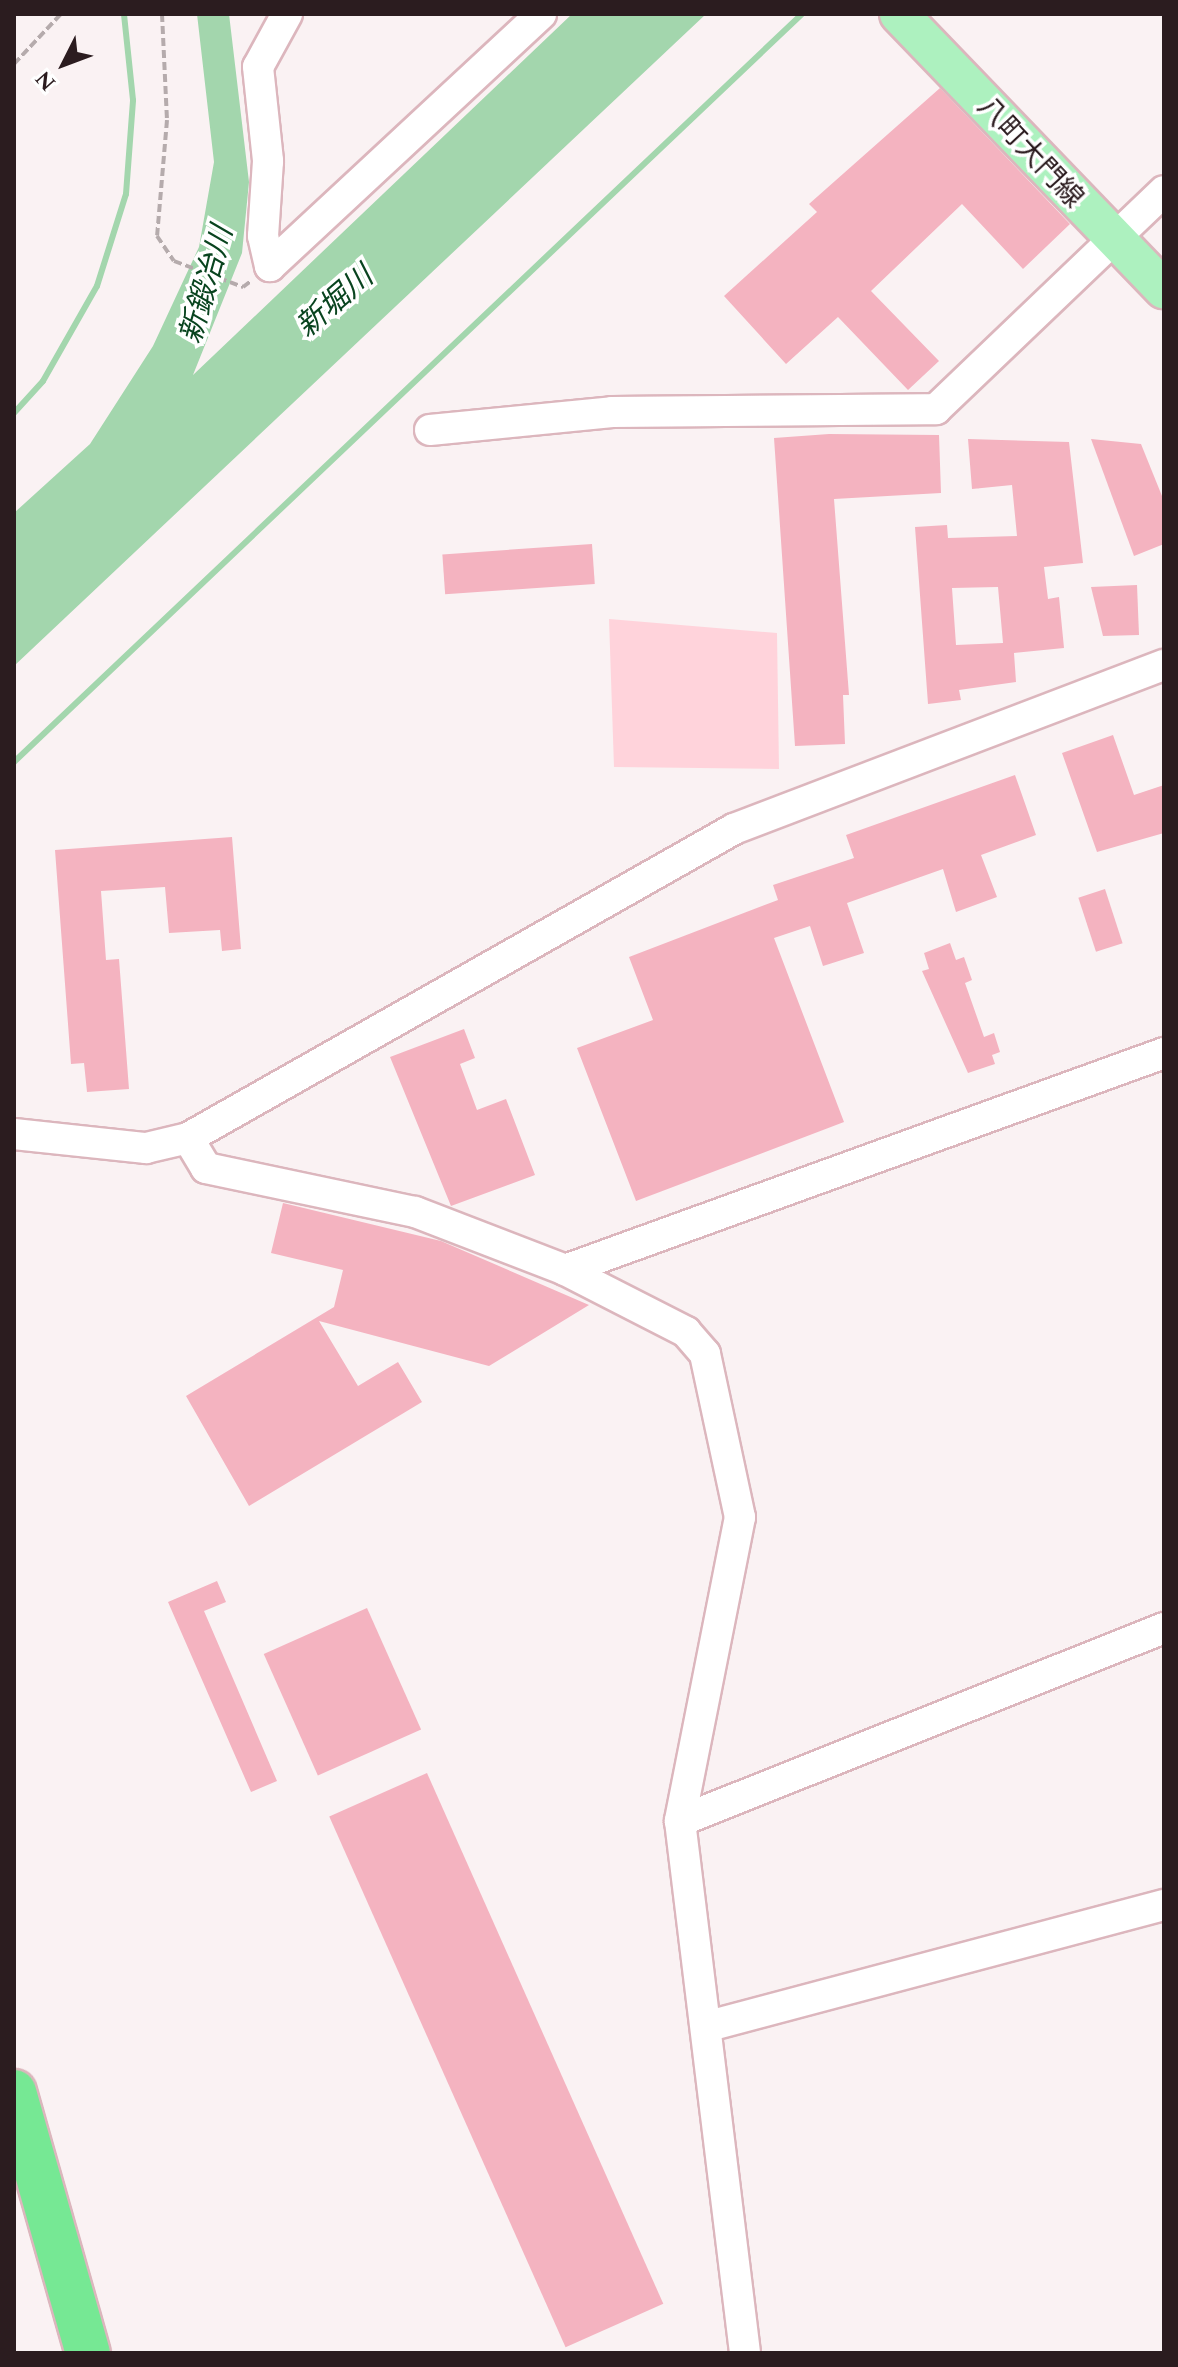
<!DOCTYPE html>
<html>
<head>
<meta charset="utf-8">
<style>
	body { margin:0 }
	#map { position:relative; width:1178px; height:2367px; overflow:hidden; background:#faf2f3; font-family:Spectral,"Noto Sans JP",serif }
	div>[style] { position:absolute }
	.green>* { inset:0; background:#ffd3db }
	.water>* { inset:0; background:#a3d6ad }
	.stream>* { height:6px; margin:-3px; padding:0 3px; transform-origin:3px; border-radius:3px; background:#a3d6ad }
	.building>* { inset:0; background:#f4b3c0; transform-origin:0 0 }
	.path>* { height:4px; margin-top:-2px; transform-origin:0; background:repeating-linear-gradient(90deg,#b5abac 0 8px,transparent 0 12px) }
	.roads { filter:drop-shadow(2px 0 #dcb6bd) drop-shadow(-2px 0 #dcb6bd) drop-shadow(0 2px #dcb6bd) drop-shadow(0 -2px #dcb6bd) }
	.minor>* { height:30px; margin:-15px; padding:0 15px; transform-origin:15px; border-radius:15px; background:#fff }
	.major>* { height:38px; margin:-19px; padding:0 19px; transform-origin:19px; border-radius:19px; background:#adf1bf }
	.highway>* { height:44px; margin:-22px; padding:0 22px; transform-origin:22px; border-radius:22px; background:#76e894 }
	span { translate:-50% -50%; white-space:nowrap; text-align:center; line-height:1.15; -webkit-text-stroke:7px #fff; paint-order:stroke }
	.street-label { font-size:28px; color:#2b1c1f }
	.water-label { font-size:30px; color:#09441f; font-style:italic }
	.frame { position:absolute; inset:0; border:16px solid #2b1c1f; pointer-events:none }
	.north { position:absolute; left:24px; top:24px; width:80px; height:80px; -webkit-text-stroke:6px #fff; paint-order:stroke; rotate:228deg; font-size:22px; font-weight:700; line-height:32px; text-align:center; color:#2b1c1f }
	.north::after { content:''; display:block; margin:auto; width:28px; height:36px; background:#2b1c1f; clip-path:polygon(50% 0,100% 100%,50% 72%,0 100%) }
</style>
</head>
<body>
<div id="map">
	<div class="green">
		<div style="clip-path:polygon(609px 619px,777px 633px,779px 769px,614px 767px)"></div>
	</div>
	<div class="water">
		<div style="clip-path:polygon(197px 14px,229px 14px,249px 182px,242px 253px,193px 375px,572px 14px,706px 14px,14px 666px,14px 513px,90px 444px,153px 346px,199px 247px,214px 162px)"></div>
	</div>
	<div class="stream">
		<div style="left:14px;top:413px;width:43px;rotate:-47.8deg"></div>
		<div style="left:43px;top:381px;width:109px;rotate:-60.4deg"></div>
		<div style="left:97px;top:286px;width:96px;rotate:-72.5deg"></div>
		<div style="left:126px;top:194px;width:94px;rotate:-85.7deg"></div>
		<div style="left:133px;top:100px;width:86px;rotate:-96deg"></div>
		<div style="left:14px;top:762px;width:1086px;rotate:-43.51deg"></div>
	</div>
	<div class="building">
		<div style="clip-path:polygon(940px 88px,1070px 224px,1023px 269px,962px 204px,871px 291px,939px 361px,908px 390px,838px 317px,786px 364px,724px 296px,817px 212px,809px 204px)"></div>
		<div style="clip-path:polygon(829px 434px,939px 435px,941px 493px,834px 499px,849px 695px,843px 695px,845px 744px,795px 746px,774px 438px)"></div>
		<div style="clip-path:polygon(evenodd,968px 439px,1069px 442px,1083px 563px,1044px 567px,1048px 599px,1059px 597px,1064px 648px,1014px 653px,1016px 682px,959px 690px,961px 700px,928px 704px,915px 527px,947px 525px,948px 538px,1017px 536px,1012px 485px,972px 489px,968px 439px,998px 587px,1003px 643px,956px 645px,952px 588px,998px 587px)"></div>
		<div style="clip-path:polygon(1091px 439px,1141px 444px,1164px 501px,1164px 544px,1134px 556px)"></div>
		<div style="left:592px;top:544px;width:40px;height:150px;rotate:86deg"></div>
		<div style="clip-path:polygon(1137px 585px,1139px 635px,1103px 636px,1091px 587px)"></div>
		<div style="clip-path:polygon(1113px 735px,1134px 795px,1164px 785px,1164px 833px,1097px 852px,1062px 753px)"></div>
		<div style="clip-path:polygon(1015px 775px,1036px 835px,981px 855px,997px 897px,956px 912px,943px 869px,847px 903px,864px 953px,823px 966px,810px 926px,774px 938px,844px 1122px,636px 1201px,577px 1048px,653px 1020px,629px 957px,778px 900px,773px 885px,854px 858px,846px 835px)"></div>
		<div style="clip-path:polygon(232px 837px,241px 949px,222px 951px,220px 930px,169px 933px,165px 887px,101px 891px,106px 960px,119px 959px,129px 1089px,87px 1092px,84px 1063px,71px 1064px,55px 850px)"></div>
		<div style="left:1105px;top:889px;width:57px;height:28px;rotate:72deg"></div>
		<div style="clip-path:polygon(950px 943px,956px 960px,964px 957px,972px 980px,965px 983px,984px 1037px,994px 1033px,1000px 1052px,992px 1055px,995px 1064px,968px 1073px,922px 971px,929px 969px,924px 953px)"></div>
		<div style="clip-path:polygon(464px 1029px,475px 1058px,460px 1064px,477px 1110px,506px 1099px,535px 1175px,451px 1206px,390px 1057px)"></div>
		<div style="clip-path:polygon(283px 1203px,441px 1241px,589px 1305px,489px 1366px,319px 1321px,358px 1386px,398px 1362px,422px 1402px,249px 1506px,186px 1396px,334px 1307px,343px 1270px,271px 1253px)"></div>
		<div style="clip-path:polygon(217px 1581px,226px 1602px,204px 1611px,277px 1781px,251px 1792px,168px 1602px)"></div>
		<div style="left:367px;top:1608px;width:133px;height:113px;rotate:66deg"></div>
		<div style="left:427px;top:1773px;width:581px;height:107px;rotate:66deg"></div>
	</div>
	<div class="path">
		<div style="left:162px;top:14px;width:106px;rotate:87.3deg"></div>
		<div style="left:167px;top:120px;width:116px;rotate:94.9deg"></div>
		<div style="left:157px;top:236px;width:30px;rotate:56deg"></div>
		<div style="left:174px;top:261px;width:74px;rotate:20.6deg"></div>
		<div style="left:243px;top:287px;width:10px;rotate:-37deg"></div>
		<div style="left:14px;top:64px;width:69px;rotate:-46.8deg"></div>
	</div>
	<div class="roads">
		<div class="minor">
			<div style="left:287px;top:14px;width:60px;rotate:118.7deg"></div>
			<div style="left:258px;top:67px;width:95px;rotate:83.9deg"></div>
			<div style="left:268px;top:161px;width:75px;rotate:93.8deg"></div>
			<div style="left:263px;top:236px;width:31px;rotate:77deg"></div>
			<div style="left:270px;top:266px;width:370px;rotate:-42.9deg"></div>
			<div style="left:430px;top:430px;width:183px;rotate:-5.6deg"></div>
			<div style="left:612px;top:412px;width:324px;rotate:-0.5deg"></div>
			<div style="left:936px;top:409px;width:315px;rotate:-43.7deg"></div>
			<div style="left:14px;top:1134px;width:133px;rotate:6.1deg"></div>
			<div style="left:146px;top:1148px;width:43px;rotate:-13.4deg"></div>
			<div style="left:188px;top:1138px;width:627px;rotate:-29.51deg"></div>
			<div style="left:734px;top:829px;width:460px;rotate:-20.9deg"></div>
			<div style="left:188px;top:1138px;width:35px;rotate:59deg"></div>
			<div style="left:206px;top:1168px;width:214px;rotate:11.9deg"></div>
			<div style="left:415px;top:1212px;width:161px;rotate:21.1deg"></div>
			<div style="left:565px;top:1270px;width:136px;rotate:27.1deg"></div>
			<div style="left:686px;top:1332px;width:29px;rotate:49deg"></div>
			<div style="left:705px;top:1354px;width:167px;rotate:77.9deg"></div>
			<div style="left:740px;top:1517px;width:310px;rotate:101.2deg"></div>
			<div style="left:680px;top:1821px;width:536px;rotate:83.03deg"></div>
			<div style="left:565px;top:1270px;width:637px;rotate:-19.91deg"></div>
			<div style="left:680px;top:1821px;width:521px;rotate:-21.74deg"></div>
			<div style="left:709px;top:2026px;width:471px;rotate:-14.9deg"></div>
		</div>
		<div class="major">
			<div style="left:899px;top:14px;width:382px;rotate:46.1deg"></div>
		</div>
		<div class="highway">
			<div style="left:14px;top:2092px;width:271px;rotate:74.2deg"></div>
		</div>
	</div>
	<div class="street-label">
		<span style="left:1030px;top:153px;rotate:47deg">八町大門線</span>
	</div>
	<div class="water-label">
		<span style="left:207px;top:285px;rotate:-74deg">新鍛冶川</span>
		<span style="left:335px;top:302px;rotate:-41deg">新堀川</span>
	</div>
	<div class="frame"></div>
	<div class="north">N</div>
</div>
</body>
</html>
